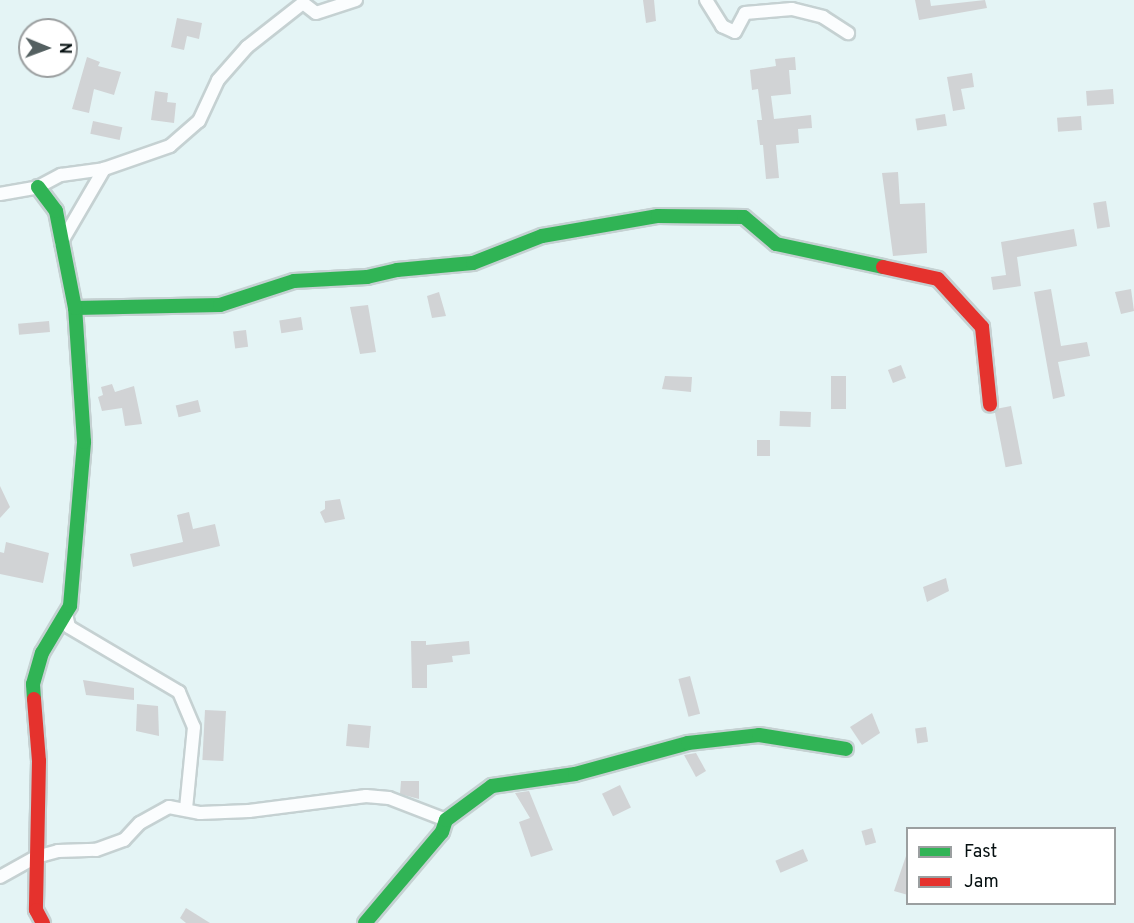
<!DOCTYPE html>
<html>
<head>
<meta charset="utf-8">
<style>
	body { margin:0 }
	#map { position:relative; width:1134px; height:923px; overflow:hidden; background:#e4f4f5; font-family:Overpass,sans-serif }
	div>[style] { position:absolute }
	.building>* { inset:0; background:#d1d3d5; transform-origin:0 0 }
	.roads { filter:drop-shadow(2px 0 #c5d1d2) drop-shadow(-2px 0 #c5d1d2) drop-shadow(0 2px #c5d1d2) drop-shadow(0 -2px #c5d1d2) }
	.street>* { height:12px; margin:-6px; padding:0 6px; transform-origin:6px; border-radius:6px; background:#fbfdfe }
	.fast>* { height:14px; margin:-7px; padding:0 7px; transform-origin:7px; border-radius:7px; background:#30b455 }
	.jam>* { height:14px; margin:-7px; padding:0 7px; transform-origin:7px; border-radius:7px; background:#e5322d }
	span { translate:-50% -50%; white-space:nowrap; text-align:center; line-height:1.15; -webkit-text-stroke:6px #fff; paint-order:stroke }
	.legend { position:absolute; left:906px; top:827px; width:210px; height:78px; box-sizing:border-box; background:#fff; border:2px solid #9b9fa0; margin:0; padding:8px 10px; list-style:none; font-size:18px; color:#061011 }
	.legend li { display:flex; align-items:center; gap:12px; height:30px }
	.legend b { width:30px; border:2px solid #9b9fa0 }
	.north { position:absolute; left:18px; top:18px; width:60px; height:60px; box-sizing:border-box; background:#fff; border:2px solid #9b9fa0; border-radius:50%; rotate:91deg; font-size:16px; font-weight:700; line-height:24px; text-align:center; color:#061011 }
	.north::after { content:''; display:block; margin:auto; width:21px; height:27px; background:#546061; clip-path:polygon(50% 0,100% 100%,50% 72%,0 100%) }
</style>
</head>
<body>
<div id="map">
	<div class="building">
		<div style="clip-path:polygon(643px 0,654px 0,656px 21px,646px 23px)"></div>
		<div style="clip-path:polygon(915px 0,930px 0,931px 6px,985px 0,987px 8px,919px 20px)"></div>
		<div style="clip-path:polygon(177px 18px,202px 23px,199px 39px,187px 36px,184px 50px,171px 47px)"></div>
		<div style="clip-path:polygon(87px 57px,100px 62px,98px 66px,121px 72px,114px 95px,94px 89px,89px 113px,72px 109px)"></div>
		<div style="clip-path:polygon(795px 57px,796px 70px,789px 70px,791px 94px,771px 96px,774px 119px,811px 115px,812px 128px,798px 129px,799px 143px,776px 145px,779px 178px,766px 179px,763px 145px,760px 145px,757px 120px,762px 120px,758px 89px,752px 90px,750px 70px,776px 66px,775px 59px)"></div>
		<div style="clip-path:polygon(972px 73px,974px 87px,961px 89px,965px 109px,953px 111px,947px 77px)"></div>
		<div style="left:1113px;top:89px;width:15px;height:27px;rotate:86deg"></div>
		<div style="clip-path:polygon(155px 91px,168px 93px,167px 102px,176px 103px,174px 123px,151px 120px)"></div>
		<div style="left:945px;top:114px;width:12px;height:30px;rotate:81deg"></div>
		<div style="left:1081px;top:116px;width:14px;height:24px;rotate:86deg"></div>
		<div style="left:93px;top:121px;width:30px;height:13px;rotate:12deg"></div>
		<div style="clip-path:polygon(898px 172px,900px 204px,925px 203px,927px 253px,893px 256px,882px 173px)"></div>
		<div style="left:1106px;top:201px;width:26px;height:13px;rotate:81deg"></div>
		<div style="clip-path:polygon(1074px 229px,1077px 246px,1017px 257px,1021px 286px,993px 290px,991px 277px,1006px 275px,1001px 242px)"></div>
		<div style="clip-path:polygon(1051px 289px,1061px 346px,1087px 342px,1090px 356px,1058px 362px,1065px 396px,1053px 399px,1034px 292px)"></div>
		<div style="clip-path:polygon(1131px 289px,1134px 311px,1121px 314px,1115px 292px)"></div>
		<div style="clip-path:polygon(439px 292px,446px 316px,432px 318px,427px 296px)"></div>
		<div style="clip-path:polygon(368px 305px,376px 352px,360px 354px,350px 307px)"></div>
		<div style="left:301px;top:317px;width:13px;height:22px;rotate:81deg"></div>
		<div style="left:49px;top:321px;width:11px;height:31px;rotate:85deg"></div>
		<div style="left:246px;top:330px;width:17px;height:13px;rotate:83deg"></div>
		<div style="left:901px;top:365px;width:14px;height:14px;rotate:69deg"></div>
		<div style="clip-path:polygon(665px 376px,692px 377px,691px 392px,662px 389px)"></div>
		<div style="left:831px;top:376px;width:15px;height:33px"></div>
		<div style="clip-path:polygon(112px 384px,115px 392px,134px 386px,142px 424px,125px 426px,122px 408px,102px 411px,98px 397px,103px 395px,101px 387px)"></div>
		<div style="left:198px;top:400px;width:12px;height:23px;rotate:76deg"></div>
		<div style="left:1011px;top:406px;width:59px;height:17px;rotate:79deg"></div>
		<div style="left:780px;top:411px;width:31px;height:15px;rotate:2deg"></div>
		<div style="left:757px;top:440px;width:13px;height:16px"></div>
		<div style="clip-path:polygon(0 486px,10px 507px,0 518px)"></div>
		<div style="clip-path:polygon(340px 499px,345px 519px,325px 523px,320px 512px,325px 509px,325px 501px)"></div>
		<div style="clip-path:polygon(189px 512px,193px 529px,215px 524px,220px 546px,133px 567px,130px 554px,183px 542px,177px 515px)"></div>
		<div style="clip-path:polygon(6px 542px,49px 553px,43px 583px,0 574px,0 552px,4px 553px)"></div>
		<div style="clip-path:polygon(946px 578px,949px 591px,927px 602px,923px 587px)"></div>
		<div style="clip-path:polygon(411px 641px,426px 641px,426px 645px,469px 641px,470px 654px,452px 656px,453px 662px,427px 665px,427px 688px,412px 688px)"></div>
		<div style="left:690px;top:676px;width:39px;height:12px;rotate:75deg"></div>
		<div style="clip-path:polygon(83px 680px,134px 688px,134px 700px,86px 695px)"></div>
		<div style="clip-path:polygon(137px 704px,158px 706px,159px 736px,136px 731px)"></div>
		<div style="left:205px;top:710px;width:21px;height:50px;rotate:3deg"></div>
		<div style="clip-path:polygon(872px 713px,880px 733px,862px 745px,850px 727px)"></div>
		<div style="left:348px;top:724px;width:23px;height:22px;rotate:5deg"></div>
		<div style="left:926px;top:727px;width:15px;height:11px;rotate:82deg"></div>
		<div style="clip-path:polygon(696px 753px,706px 771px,696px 777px,684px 755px)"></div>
		<div style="clip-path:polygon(401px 781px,419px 781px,419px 799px,400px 794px)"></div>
		<div style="left:620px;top:785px;width:25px;height:20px;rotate:64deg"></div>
		<div style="clip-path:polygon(529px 791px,553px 850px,531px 857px,519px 822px,530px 818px,515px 793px)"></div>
		<div style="left:872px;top:828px;width:15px;height:11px;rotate:74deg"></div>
		<div style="left:803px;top:849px;width:13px;height:30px;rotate:67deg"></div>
		<div style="clip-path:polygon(906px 856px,908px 856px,908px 895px,894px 891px)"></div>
		<div style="clip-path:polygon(186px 908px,210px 923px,186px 923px,180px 918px)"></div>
	</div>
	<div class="roads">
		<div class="street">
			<div style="left:706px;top:0;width:31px;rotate:58deg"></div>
			<div style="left:722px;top:26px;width:14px;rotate:25deg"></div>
			<div style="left:735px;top:32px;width:21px;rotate:-62deg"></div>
			<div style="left:745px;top:13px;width:47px;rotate:-4.9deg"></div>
			<div style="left:792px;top:9px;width:32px;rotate:14deg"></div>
			<div style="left:823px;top:17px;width:30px;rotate:33deg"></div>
			<div style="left:0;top:194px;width:39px;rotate:-10deg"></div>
			<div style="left:38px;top:187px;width:26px;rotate:-28deg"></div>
			<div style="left:61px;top:175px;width:43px;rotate:-7.9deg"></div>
			<div style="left:104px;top:169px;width:70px;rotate:-19.2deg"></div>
			<div style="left:170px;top:146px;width:38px;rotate:-41deg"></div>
			<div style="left:199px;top:121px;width:45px;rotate:-65.1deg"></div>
			<div style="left:218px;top:80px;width:44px;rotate:-48.7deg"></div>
			<div style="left:247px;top:47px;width:71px;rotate:-38.2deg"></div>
			<div style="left:303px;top:3px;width:16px;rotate:38deg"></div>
			<div style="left:316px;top:13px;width:42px;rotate:-18deg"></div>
			<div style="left:61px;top:243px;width:86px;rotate:-59.8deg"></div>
			<div style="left:66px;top:614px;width:13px;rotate:77deg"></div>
			<div style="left:69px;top:627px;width:128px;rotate:30.6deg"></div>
			<div style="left:179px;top:692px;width:38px;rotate:67deg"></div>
			<div style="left:194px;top:727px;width:82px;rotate:95.6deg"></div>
			<div style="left:0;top:877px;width:41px;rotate:-29.1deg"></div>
			<div style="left:36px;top:857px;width:23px;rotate:-15deg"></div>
			<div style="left:58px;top:851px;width:38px;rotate:-2deg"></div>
			<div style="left:96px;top:850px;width:30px;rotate:-20deg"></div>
			<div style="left:124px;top:840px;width:23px;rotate:-47deg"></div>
			<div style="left:140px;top:823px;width:33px;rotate:-29deg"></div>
			<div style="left:169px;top:807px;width:32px;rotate:11deg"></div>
			<div style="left:200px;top:813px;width:49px;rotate:-2.3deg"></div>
			<div style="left:249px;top:811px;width:118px;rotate:-7.3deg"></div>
			<div style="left:366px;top:796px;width:23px;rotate:5deg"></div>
			<div style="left:389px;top:798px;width:61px;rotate:21.1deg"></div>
		</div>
		<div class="fast">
			<div style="left:75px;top:308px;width:145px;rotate:-1.2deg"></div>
			<div style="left:220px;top:305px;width:78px;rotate:-18deg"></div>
			<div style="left:294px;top:281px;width:73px;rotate:-3.1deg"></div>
			<div style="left:367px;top:277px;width:31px;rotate:-13deg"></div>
			<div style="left:397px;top:270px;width:76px;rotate:-5.3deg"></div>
			<div style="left:473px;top:263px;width:74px;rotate:-21.4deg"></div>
			<div style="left:542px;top:236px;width:118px;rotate:-9.8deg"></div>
			<div style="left:658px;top:216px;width:86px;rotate:0.7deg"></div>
			<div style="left:744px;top:217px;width:42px;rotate:40.2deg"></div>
			<div style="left:776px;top:244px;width:109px;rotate:12.1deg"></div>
			<div style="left:34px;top:699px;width:15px;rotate:-94deg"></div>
			<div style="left:33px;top:684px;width:32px;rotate:-74deg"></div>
			<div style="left:42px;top:653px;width:55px;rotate:-59.2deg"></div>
			<div style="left:70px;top:606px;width:165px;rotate:-85.1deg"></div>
			<div style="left:84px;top:442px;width:134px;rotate:-93.8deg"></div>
			<div style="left:75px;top:308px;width:99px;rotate:-101.1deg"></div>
			<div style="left:56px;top:211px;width:30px;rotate:-127deg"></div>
			<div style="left:365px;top:923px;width:119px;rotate:-49.8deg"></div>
			<div style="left:442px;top:832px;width:13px;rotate:-72deg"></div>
			<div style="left:446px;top:820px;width:57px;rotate:-36.5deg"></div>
			<div style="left:492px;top:786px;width:84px;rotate:-8.2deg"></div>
			<div style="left:575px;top:774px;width:117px;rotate:-15.3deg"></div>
			<div style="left:688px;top:743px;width:71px;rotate:-6.4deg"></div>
			<div style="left:759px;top:735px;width:88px;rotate:9.1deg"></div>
		</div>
		<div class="jam">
			<div style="left:883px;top:267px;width:56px;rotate:12.3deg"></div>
			<div style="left:938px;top:279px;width:65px;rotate:47.5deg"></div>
			<div style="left:982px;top:327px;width:78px;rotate:84.1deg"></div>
			<div style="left:34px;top:699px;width:62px;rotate:85.4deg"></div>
			<div style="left:39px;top:761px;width:149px;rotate:91.2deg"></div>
			<div style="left:36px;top:910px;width:15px;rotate:62deg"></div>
		</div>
	</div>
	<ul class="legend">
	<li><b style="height:8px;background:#30b455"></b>Fast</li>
	<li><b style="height:8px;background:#e5322d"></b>Jam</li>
	</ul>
	<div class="north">N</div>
</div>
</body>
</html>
